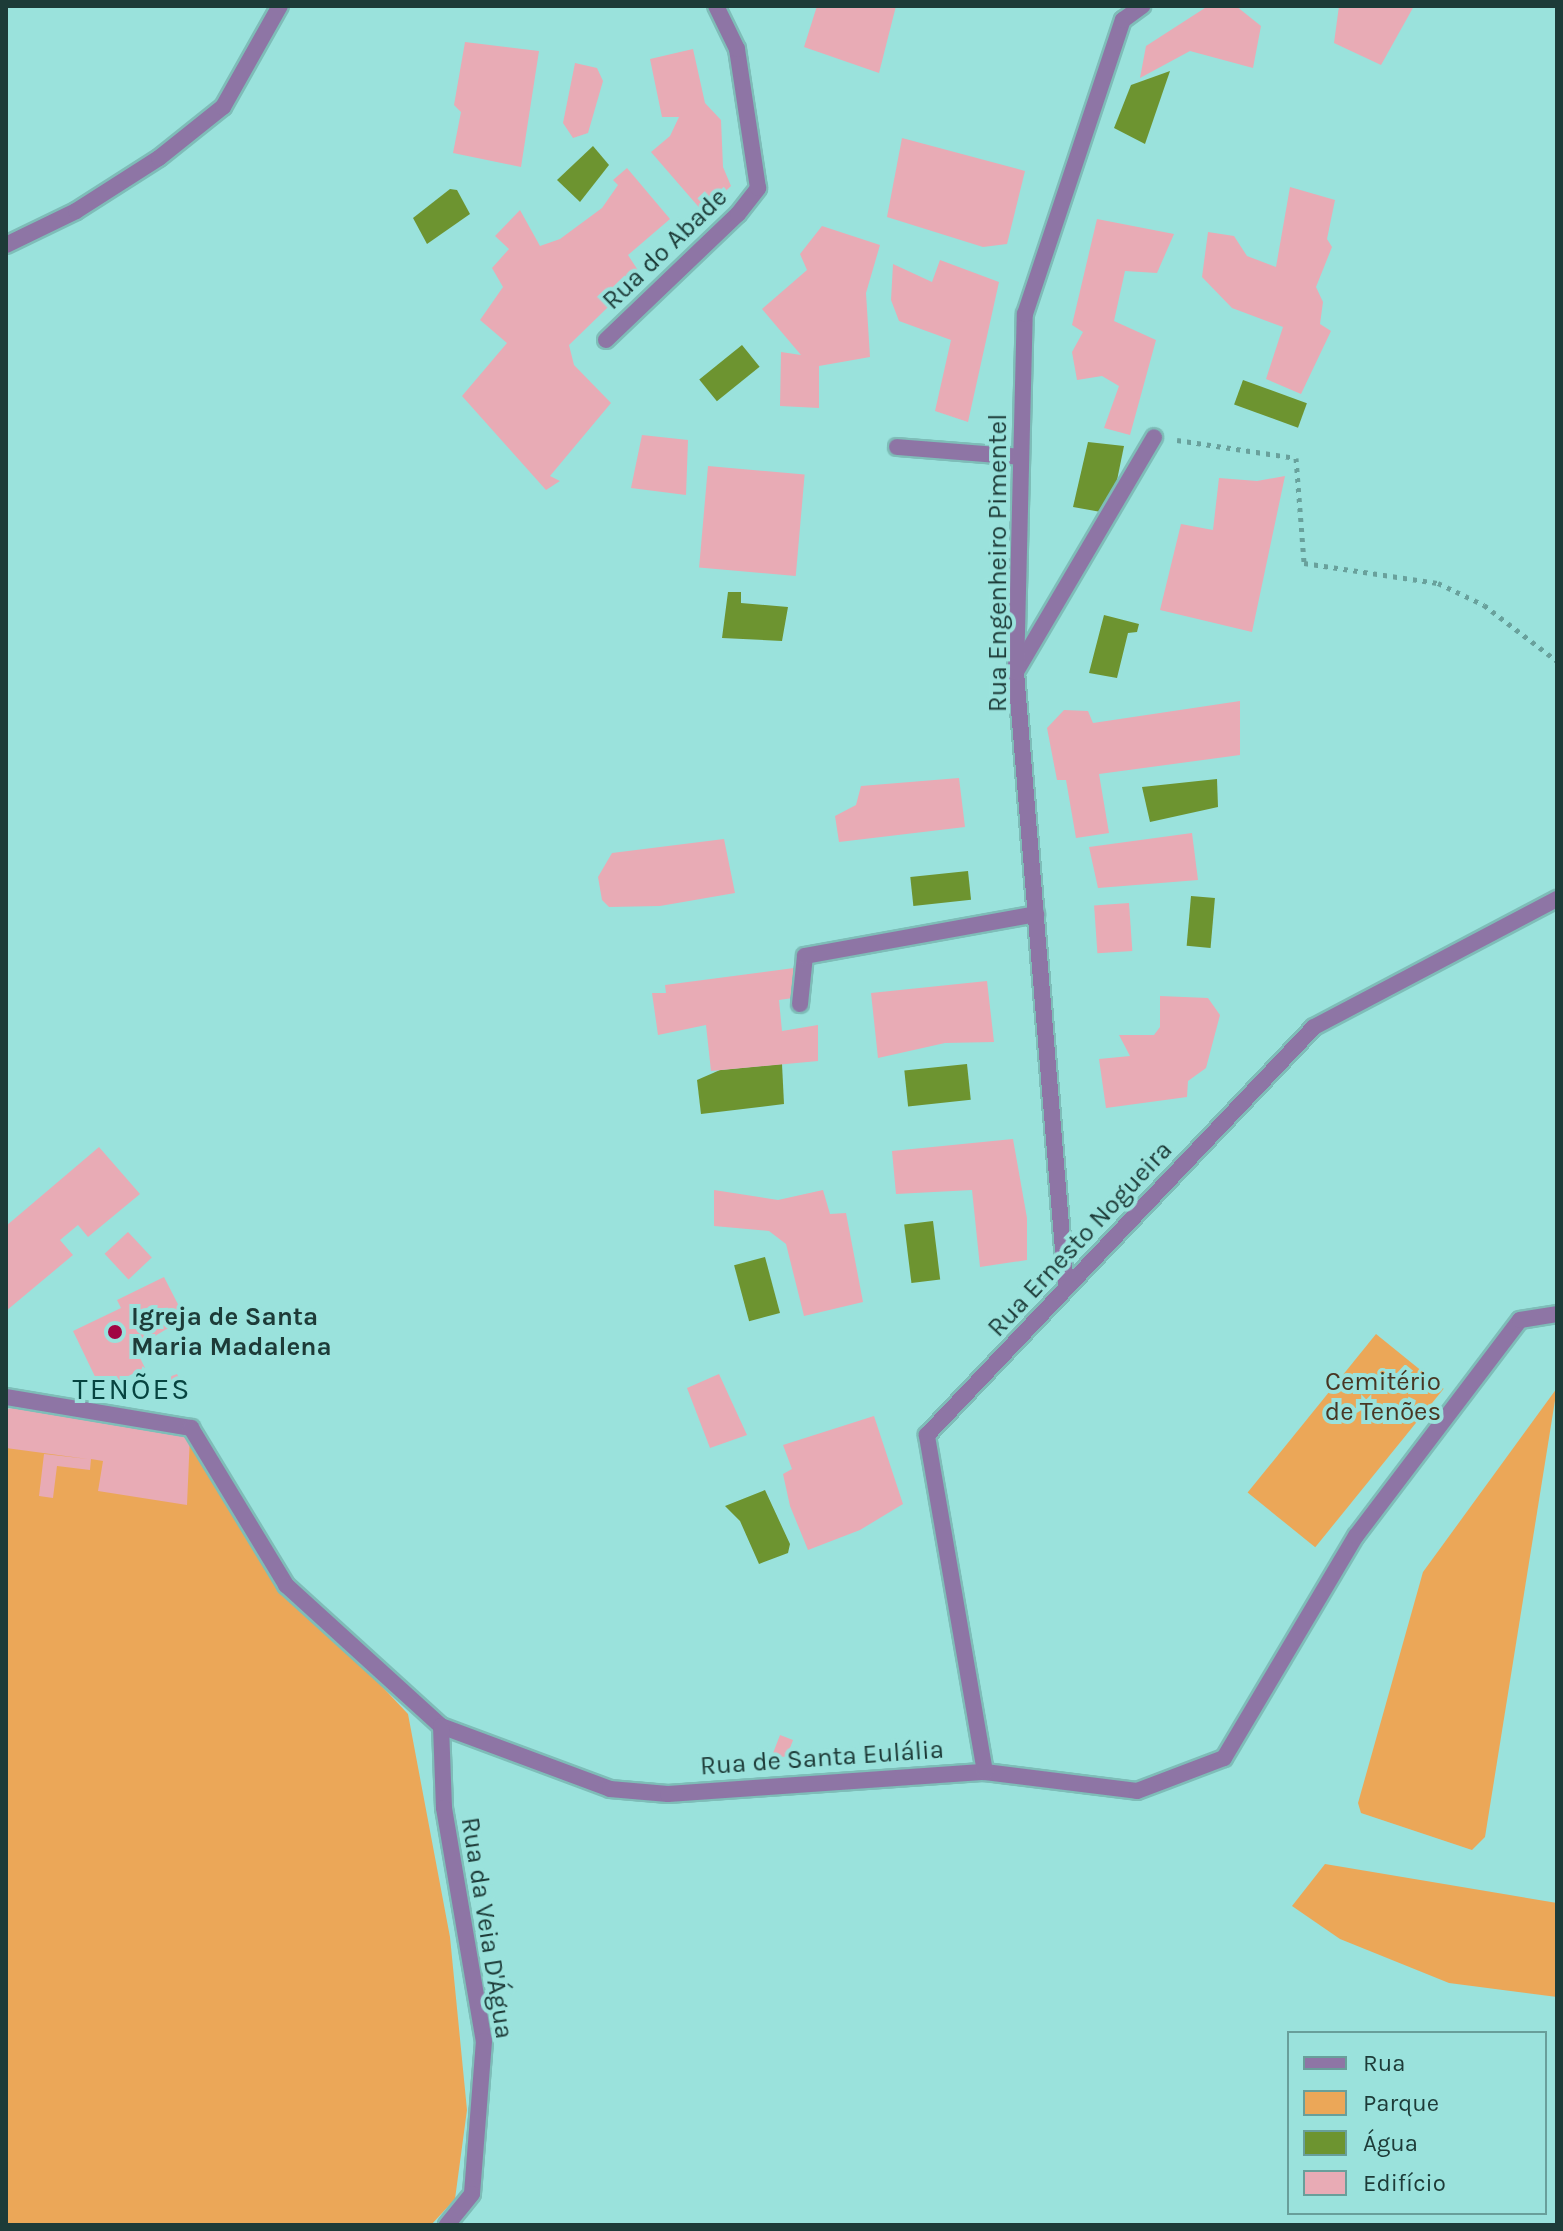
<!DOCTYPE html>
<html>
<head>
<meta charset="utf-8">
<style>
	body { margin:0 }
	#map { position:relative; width:1563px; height:2231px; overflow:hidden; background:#9ae2dc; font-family:Karla,sans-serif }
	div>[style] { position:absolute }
	.green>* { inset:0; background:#eba758; transform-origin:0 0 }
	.water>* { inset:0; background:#6d9430; transform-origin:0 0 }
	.building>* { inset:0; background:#e8abb5; transform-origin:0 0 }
	.path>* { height:5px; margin-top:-2.5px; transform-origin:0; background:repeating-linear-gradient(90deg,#69a19c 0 4px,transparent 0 10px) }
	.roads { filter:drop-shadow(2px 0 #7ebdb8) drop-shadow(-2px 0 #7ebdb8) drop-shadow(0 2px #7ebdb8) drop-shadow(0 -2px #7ebdb8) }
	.street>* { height:16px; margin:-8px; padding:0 8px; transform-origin:8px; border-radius:8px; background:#8e75a5 }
	.dots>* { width:22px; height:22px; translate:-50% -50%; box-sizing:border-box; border:4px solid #9ae2dc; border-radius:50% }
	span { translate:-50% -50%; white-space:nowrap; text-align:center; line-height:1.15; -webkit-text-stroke:8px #9ae2dc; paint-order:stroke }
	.street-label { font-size:26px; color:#1d3b38 }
	.poi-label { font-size:26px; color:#1d3b38; font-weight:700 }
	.left { translate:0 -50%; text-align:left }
	.park-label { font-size:26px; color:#483623 }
	.quarter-label { font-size:30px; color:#064440; letter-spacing:2px }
	.frame { position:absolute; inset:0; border:8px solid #1d3b38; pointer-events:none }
	.legend { position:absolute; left:1287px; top:2031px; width:260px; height:184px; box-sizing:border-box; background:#9ae2dc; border:2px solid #689f9a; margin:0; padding:10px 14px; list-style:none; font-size:24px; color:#1d3b38 }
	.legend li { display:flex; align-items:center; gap:16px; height:40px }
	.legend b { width:40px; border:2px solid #689f9a }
</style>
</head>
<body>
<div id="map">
	<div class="green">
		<div style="left:1376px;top:1334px;width:87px;height:204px;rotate:39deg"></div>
		<div style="clip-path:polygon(1557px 1388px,1485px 1837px,1472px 1850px,1361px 1813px,1358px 1803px,1423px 1572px)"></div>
		<div style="clip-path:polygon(6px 1418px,190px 1435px,286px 1585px,408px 1714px,450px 1937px,467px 2110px,455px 2199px,431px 2225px,6px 2225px)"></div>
		<div style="clip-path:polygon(1325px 1864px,1557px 1903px,1557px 1997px,1449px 1983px,1340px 1939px,1292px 1906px)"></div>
	</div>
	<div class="water">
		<div style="clip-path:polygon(1170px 71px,1145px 144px,1114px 128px,1131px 85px)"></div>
		<div style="clip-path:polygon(593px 146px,609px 165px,580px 202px,557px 180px)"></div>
		<div style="clip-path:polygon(450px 189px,457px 190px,470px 214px,427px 244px,413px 218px)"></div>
		<div style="left:742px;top:345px;width:28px;height:55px;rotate:51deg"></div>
		<div style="left:1243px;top:380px;width:68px;height:26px;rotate:20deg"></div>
		<div style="clip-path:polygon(1088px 442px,1124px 446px,1115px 490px,1101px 512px,1073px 507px)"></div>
		<div style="clip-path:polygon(728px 592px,741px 592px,741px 603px,788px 607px,782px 641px,722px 638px)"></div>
		<div style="clip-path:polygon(1104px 615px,1139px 624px,1137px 632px,1128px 633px,1117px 678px,1089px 673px)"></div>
		<div style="clip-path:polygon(1217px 779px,1218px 807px,1150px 822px,1142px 787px)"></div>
		<div style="left:968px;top:871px;width:29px;height:58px;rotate:84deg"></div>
		<div style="left:1191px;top:896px;width:24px;height:50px;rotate:5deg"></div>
		<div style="clip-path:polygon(782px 1064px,784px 1104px,701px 1114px,697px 1080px,720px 1070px)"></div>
		<div style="left:967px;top:1064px;width:36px;height:63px;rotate:84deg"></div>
		<div style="left:933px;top:1221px;width:59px;height:29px;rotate:83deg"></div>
		<div style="left:765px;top:1257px;width:58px;height:32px;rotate:75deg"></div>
		<div style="clip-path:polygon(765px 1490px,790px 1544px,788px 1553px,759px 1564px,740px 1521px,725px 1506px)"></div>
	</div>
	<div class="building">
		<div style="clip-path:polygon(817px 6px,896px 6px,879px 73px,804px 47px)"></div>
		<div style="clip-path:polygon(1208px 6px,1236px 6px,1261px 26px,1253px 68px,1190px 51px,1140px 78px,1146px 46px)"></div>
		<div style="clip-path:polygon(1339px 6px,1414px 6px,1381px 65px,1334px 43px)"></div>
		<div style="clip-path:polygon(465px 42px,539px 51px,521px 167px,453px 153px,461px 112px,454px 105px)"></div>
		<div style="clip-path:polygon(693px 49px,705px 103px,721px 120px,723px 167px,731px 186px,703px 212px,651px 152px,670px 136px,679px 117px,662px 117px,650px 59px)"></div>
		<div style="clip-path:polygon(575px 63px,597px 68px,603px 81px,588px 133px,573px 138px,563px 123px)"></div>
		<div style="clip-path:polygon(902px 138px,1025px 171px,1007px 244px,983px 247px,887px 217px)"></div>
		<div style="clip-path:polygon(627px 168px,670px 219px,628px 255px,641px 275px,569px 345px,574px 365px,611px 403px,550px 476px,560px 481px,546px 490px,462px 396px,507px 343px,480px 320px,503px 287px,492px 268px,509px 249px,495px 236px,520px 210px,540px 246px,560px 239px,602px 208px,618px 185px,613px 180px)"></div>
		<div style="clip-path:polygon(1290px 187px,1335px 200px,1327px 239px,1332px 247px,1316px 287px,1323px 302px,1320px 324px,1331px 331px,1301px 394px,1266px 379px,1283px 327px,1232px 308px,1202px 277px,1208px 232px,1234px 236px,1247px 256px,1276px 267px)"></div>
		<div style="clip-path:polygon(1097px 219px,1174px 234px,1157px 273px,1125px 271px,1114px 321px,1156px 340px,1130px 435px,1104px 428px,1119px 386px,1102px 376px,1077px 380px,1072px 352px,1083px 332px,1072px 325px)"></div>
		<div style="clip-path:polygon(822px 226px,880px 245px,866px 293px,870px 357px,819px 366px,819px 408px,780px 406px,781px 352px,801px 355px,762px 309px,807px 270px,800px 254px)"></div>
		<div style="clip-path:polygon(940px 260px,999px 282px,968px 422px,935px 411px,951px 340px,899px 321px,891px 300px,893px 264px,932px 282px)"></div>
		<div style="clip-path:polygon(642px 435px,688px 440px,686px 495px,631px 488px)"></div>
		<div style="left:708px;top:466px;width:97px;height:102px;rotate:5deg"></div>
		<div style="clip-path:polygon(1285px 476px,1252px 632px,1160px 610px,1181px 524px,1213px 530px,1219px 478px,1257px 481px)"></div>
		<div style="clip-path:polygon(1240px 701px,1240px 755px,1099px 774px,1109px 833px,1076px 838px,1066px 780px,1057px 780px,1047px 728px,1064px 710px,1088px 711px,1093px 723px)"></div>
		<div style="clip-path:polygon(959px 778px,965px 827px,839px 842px,835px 816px,856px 805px,861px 786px)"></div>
		<div style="clip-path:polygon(1192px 833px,1198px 880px,1098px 888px,1089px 847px)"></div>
		<div style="clip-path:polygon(724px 839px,735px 893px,660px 906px,609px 907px,602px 900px,598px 877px,612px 853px)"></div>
		<div style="left:1129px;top:903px;width:48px;height:35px;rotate:86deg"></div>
		<div style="clip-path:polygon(794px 968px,800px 997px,779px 1000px,782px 1031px,818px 1025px,818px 1061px,711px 1071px,706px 1025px,658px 1035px,652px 993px,666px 993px,665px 985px)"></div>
		<div style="clip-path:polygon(987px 981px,994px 1042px,945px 1043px,878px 1058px,871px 993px)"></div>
		<div style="clip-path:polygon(1160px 996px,1208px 998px,1220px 1015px,1206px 1068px,1188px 1081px,1187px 1097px,1106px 1108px,1099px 1059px,1130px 1056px,1119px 1035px,1154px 1035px,1160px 1027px)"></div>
		<div style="clip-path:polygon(1013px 1139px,1027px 1218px,1027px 1260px,980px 1267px,972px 1190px,896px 1194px,892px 1151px)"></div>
		<div style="clip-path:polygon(99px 1147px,140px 1194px,88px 1237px,78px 1225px,60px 1240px,73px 1255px,6px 1311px,6px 1226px)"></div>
		<div style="clip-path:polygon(714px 1190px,778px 1200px,823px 1190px,830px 1214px,846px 1213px,863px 1302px,804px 1316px,786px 1244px,769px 1231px,714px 1226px)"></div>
		<div style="left:128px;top:1232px;width:35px;height:32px;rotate:47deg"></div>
		<div style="clip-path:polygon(164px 1277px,185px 1318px,135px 1348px,145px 1368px,101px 1389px,73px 1331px,121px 1308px,117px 1300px)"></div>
		<div style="clip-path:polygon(177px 1374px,187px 1393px,178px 1396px,169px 1377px)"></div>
		<div style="clip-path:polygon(719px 1374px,747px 1435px,710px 1448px,687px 1388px)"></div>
		<div style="clip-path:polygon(21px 1407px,190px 1435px,187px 1505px,98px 1491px,103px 1461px,91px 1459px,90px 1470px,57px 1466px,53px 1498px,39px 1496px,44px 1454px,88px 1459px,6px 1448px,6px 1409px)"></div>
		<div style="clip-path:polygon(874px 1416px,903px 1504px,860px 1530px,808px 1550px,790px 1506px,783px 1474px,792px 1469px,783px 1445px)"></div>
		<div style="left:780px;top:1735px;width:14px;height:22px;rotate:21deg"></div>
	</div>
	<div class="path">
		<div style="left:1177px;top:440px;width:120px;rotate:8.6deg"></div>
		<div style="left:1296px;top:458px;width:105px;rotate:85.6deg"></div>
		<div style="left:1304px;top:563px;width:135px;rotate:8.5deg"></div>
		<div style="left:1438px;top:583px;width:51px;rotate:25.6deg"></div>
		<div style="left:1484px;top:605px;width:92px;rotate:37.5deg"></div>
	</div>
	<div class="roads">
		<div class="street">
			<div style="left:6px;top:245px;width:78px;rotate:-25.9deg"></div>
			<div style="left:76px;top:211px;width:98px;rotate:-32.6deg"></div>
			<div style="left:159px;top:158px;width:82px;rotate:-38.6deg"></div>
			<div style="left:223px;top:107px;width:116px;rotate:-60.6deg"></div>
			<div style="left:606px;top:340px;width:182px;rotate:-43.7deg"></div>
			<div style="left:738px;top:214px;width:33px;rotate:-52deg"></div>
			<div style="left:758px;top:188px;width:141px;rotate:-98.6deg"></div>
			<div style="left:737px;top:49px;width:48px;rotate:-116deg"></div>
			<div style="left:897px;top:447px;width:124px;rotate:4.6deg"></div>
			<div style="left:1017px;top:670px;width:270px;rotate:-59.5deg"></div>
			<div style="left:800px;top:1004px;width:48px;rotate:-84.1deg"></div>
			<div style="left:805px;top:956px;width:235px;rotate:-10.3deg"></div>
			<div style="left:1066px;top:1287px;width:617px;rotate:-94.65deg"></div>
			<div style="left:1016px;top:672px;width:358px;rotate:-88.6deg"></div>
			<div style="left:1025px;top:314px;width:310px;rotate:-71.6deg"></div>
			<div style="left:1123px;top:20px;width:24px;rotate:-36deg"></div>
			<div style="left:6px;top:1397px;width:188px;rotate:9.5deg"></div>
			<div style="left:191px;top:1428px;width:184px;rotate:58.8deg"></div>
			<div style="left:286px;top:1585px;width:210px;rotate:42.3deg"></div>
			<div style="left:441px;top:1726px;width:180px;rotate:20.4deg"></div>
			<div style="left:610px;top:1789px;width:58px;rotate:4.9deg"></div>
			<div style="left:668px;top:1794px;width:318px;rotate:-4deg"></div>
			<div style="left:985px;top:1772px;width:153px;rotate:7.1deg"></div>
			<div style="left:1137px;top:1791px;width:93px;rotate:-20.8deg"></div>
			<div style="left:1224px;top:1758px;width:258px;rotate:-59.3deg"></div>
			<div style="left:1356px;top:1536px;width:271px;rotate:-52.8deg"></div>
			<div style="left:1520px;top:1320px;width:37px;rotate:-9deg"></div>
			<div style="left:441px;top:1726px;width:82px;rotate:87.9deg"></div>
			<div style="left:444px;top:1808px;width:236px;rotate:80.3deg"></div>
			<div style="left:484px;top:2041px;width:153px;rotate:94.5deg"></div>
			<div style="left:472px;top:2194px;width:40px;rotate:129deg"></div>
			<div style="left:985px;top:1772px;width:342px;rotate:-99.8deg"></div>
			<div style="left:927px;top:1435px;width:562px;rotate:-46.51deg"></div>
			<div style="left:1314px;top:1027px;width:275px;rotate:-27.8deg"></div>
		</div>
	</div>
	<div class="dots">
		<div style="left:115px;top:1332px;background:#a10543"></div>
	</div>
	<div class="street-label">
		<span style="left:665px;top:249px;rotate:-44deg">Rua do Abade</span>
		<span style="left:998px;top:563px;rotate:-90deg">Rua Engenheiro Pimentel</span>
		<span style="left:1080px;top:1239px;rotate:-47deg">Rua Ernesto Nogueira</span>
		<span style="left:822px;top:1758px;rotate:-4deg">Rua de Santa Eulália</span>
		<span style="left:487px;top:1928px;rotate:81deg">Rua da Veia D'Água</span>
	</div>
	<div class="poi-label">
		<span class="left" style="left:131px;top:1332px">Igreja de Santa<br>Maria Madalena</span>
	</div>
	<div class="park-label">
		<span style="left:1383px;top:1397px">Cemitério<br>de Tenões</span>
	</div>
	<div class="quarter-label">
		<span style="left:132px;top:1389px">TENÕES</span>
	</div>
	<div class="frame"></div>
	<ul class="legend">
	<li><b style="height:10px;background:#8e75a5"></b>Rua</li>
	<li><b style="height:22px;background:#eba758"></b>Parque</li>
	<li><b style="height:22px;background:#6d9430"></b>Água</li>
	<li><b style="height:22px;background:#e8abb5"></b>Edifício</li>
	</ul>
</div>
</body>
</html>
